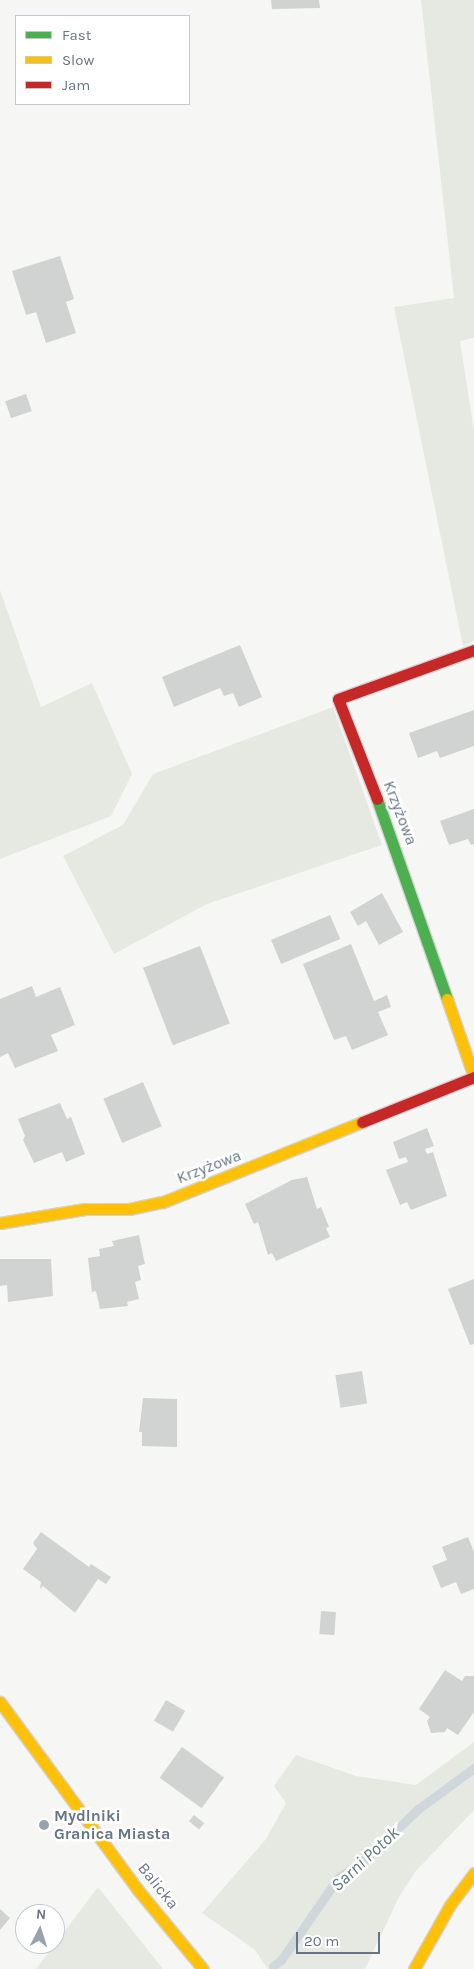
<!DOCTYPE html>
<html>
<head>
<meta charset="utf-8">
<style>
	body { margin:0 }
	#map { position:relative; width:474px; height:1969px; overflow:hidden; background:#f6f6f4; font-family:Karla,sans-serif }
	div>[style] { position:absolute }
	.green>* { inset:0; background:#e6e9e2 }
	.stream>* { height:9px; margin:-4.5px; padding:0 4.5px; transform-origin:4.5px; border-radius:4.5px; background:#d0d7da }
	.building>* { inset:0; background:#d1d2d2; transform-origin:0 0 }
	.roads { filter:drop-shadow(1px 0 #d1d3d4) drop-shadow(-1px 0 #d1d3d4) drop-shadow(0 1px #d1d3d4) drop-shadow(0 -1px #d1d3d4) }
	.fast>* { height:11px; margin:-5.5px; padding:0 5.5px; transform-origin:5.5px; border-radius:5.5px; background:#4caf50 }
	.slow>* { height:11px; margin:-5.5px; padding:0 5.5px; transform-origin:5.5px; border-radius:5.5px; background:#ffc107 }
	.jam>* { height:11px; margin:-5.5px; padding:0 5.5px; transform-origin:5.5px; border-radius:5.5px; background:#c62828 }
	.dots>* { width:14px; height:14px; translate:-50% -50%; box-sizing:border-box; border:2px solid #fff; border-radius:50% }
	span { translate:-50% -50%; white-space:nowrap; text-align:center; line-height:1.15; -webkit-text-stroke:5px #fff; paint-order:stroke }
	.street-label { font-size:16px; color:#647686 }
	.poi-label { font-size:16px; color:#647686; font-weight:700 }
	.left { translate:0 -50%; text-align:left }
	.water-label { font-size:18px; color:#5f7883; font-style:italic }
	.legend { position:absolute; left:15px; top:15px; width:175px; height:90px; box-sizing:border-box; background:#fff; border:1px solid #c1c8cf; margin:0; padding:6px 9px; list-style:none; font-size:15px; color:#647686 }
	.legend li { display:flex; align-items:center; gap:10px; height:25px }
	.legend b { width:25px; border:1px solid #c1c8cf }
	.north { position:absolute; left:15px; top:1904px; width:50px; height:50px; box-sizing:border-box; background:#fff; border:1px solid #c1c8cf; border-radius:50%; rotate:5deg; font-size:14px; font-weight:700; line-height:20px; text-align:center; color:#647686 }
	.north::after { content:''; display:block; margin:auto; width:18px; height:22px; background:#97a3ac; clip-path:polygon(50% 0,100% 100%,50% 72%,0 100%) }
	.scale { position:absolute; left:296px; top:1932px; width:84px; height:22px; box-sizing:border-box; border:2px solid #647686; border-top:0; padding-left:6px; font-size:15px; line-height:18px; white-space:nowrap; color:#647686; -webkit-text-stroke:4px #fff; paint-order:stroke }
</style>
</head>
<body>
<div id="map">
	<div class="green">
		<div style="clip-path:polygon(421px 0,474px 0,474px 338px,460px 341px,474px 431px,474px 641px,463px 646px,394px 307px,454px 298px)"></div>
		<div style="clip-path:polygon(0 590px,41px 707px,92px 683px,132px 774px,111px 816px,0 859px)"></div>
		<div style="clip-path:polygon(333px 707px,382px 845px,207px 904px,114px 954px,63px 856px,123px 825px,153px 774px)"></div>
		<div style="clip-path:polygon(474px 1742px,474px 1810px,415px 1872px,399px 1897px,365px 1969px,268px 1969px,255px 1950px,202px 1913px,266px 1839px,286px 1803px,274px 1786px,296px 1755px,356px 1776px,416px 1785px)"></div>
		<div style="clip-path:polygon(98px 1887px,163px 1969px,36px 1969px)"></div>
	</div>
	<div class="stream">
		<div style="left:273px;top:1966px;width:10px;rotate:-37deg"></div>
		<div style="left:281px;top:1960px;width:100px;rotate:-55.2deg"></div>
		<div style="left:338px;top:1878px;width:33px;rotate:-35deg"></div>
		<div style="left:365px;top:1859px;width:73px;rotate:-43.3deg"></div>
		<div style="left:418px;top:1809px;width:69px;rotate:-36.2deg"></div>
	</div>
	<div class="building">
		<div style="clip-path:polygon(271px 0,319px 0,320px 8px,272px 9px)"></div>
		<div style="clip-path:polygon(60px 256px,74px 299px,66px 302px,76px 333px,46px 343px,36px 312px,26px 315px,12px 271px)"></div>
		<div style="left:26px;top:394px;width:18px;height:22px;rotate:71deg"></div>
		<div style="clip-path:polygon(240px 645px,262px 697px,239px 707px,233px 693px,224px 696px,220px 688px,174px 707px,162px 677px)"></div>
		<div style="clip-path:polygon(474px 710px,474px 746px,440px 758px,437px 751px,418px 758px,409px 733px)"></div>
		<div style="clip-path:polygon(474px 809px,474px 844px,471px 845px,468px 839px,449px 845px,440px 821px)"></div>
		<div style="clip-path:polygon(382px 893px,403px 932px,379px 945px,366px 921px,358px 926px,350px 912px)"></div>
		<div style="left:330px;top:915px;width:26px;height:64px;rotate:67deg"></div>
		<div style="clip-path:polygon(351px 944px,374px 1001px,387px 995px,391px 1007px,378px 1012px,388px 1035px,352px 1050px,346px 1036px,334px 1040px,303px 964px)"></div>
		<div style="left:200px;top:946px;width:83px;height:61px;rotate:69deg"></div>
		<div style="clip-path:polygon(32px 986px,36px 997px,60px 987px,75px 1025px,51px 1035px,58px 1051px,15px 1068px,8px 1053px,0 1057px,0 999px)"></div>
		<div style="left:143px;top:1082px;width:48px;height:43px;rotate:67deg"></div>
		<div style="clip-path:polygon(60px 1103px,67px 1119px,71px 1117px,85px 1154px,66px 1162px,62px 1152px,34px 1163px,23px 1140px,25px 1136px,18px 1119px)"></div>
		<div style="clip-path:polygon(427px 1128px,434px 1146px,425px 1149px,427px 1154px,433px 1152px,447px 1196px,411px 1210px,407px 1202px,400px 1205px,386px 1170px,408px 1162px,406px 1157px,399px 1159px,393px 1142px)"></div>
		<div style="clip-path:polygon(307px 1177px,317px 1209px,321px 1207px,329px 1227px,326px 1228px,330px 1237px,276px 1261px,272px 1253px,268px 1255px,258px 1222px,254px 1224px,245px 1204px,292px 1180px)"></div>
		<div style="clip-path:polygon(139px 1235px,145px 1264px,138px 1266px,141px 1280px,135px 1282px,139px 1299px,127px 1302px,128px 1306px,100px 1309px,96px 1291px,92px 1292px,88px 1258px,100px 1256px,99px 1249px,114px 1246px,112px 1241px)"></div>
		<div style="clip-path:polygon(0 1259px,51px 1259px,53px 1296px,8px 1302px,7px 1285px,0 1286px)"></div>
		<div style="clip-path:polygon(474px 1279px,474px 1344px,470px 1345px,448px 1289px)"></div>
		<div style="left:362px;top:1371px;width:33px;height:27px;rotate:81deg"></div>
		<div style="clip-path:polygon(143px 1398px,177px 1399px,177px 1447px,142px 1446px,142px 1432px,139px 1432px)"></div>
		<div style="clip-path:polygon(41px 1532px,89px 1567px,91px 1564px,111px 1577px,106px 1584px,98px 1579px,75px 1613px,43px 1586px,40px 1589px,41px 1582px,23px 1569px,37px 1549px,33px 1543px)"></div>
		<div style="clip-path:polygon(468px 1537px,474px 1552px,474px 1589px,461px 1594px,456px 1582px,441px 1588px,432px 1566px,447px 1560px,442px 1547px)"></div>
		<div style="left:321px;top:1611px;width:15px;height:23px;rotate:4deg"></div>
		<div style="clip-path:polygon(445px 1670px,462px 1681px,465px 1676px,474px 1676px,474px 1712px,458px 1735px,447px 1728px,445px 1732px,431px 1733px,427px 1721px,430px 1717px,419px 1709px)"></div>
		<div style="left:166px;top:1700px;width:22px;height:24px;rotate:30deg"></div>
		<div style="left:182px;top:1747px;width:52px;height:38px;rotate:36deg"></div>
		<div style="left:194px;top:1815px;width:13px;height:8px;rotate:39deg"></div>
		<div style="clip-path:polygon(0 1909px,10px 1918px,0 1930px)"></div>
	</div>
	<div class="roads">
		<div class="fast">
			<div style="left:377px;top:799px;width:212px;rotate:70.7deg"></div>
		</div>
		<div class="slow">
			<div style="left:447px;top:999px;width:83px;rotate:70.9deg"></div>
			<div style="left:0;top:1223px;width:86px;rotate:-9.4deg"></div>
			<div style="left:85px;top:1209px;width:44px"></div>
			<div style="left:129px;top:1209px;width:35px;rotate:-12deg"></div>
			<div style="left:163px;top:1202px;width:214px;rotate:-21.9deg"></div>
			<div style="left:0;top:1702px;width:233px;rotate:53.7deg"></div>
			<div style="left:138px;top:1890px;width:102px;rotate:50.6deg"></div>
			<div style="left:414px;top:1969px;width:73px;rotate:-60.6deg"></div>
			<div style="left:450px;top:1905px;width:40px;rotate:-53deg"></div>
		</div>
		<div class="jam">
			<div style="left:377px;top:799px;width:107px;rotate:-111.3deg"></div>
			<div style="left:338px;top:699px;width:145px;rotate:-19.8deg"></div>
			<div style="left:362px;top:1122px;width:121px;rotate:-21.9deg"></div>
		</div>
	</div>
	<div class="dots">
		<div style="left:44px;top:1825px;background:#97a3ac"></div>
	</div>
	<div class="street-label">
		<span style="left:400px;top:813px;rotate:69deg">Krzyżowa</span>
		<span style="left:209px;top:1167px;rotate:-21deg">Krzyżowa</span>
		<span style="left:158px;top:1886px;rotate:51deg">Balicka</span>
	</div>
	<div class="poi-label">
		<span class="left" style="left:54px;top:1825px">Mydlniki<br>Granica Miasta</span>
	</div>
	<div class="water-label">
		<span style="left:365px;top:1859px;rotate:-43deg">Sarni Potok</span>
	</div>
	<ul class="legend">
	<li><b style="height:6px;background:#4caf50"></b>Fast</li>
	<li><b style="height:6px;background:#ffc107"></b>Slow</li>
	<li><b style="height:6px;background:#c62828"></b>Jam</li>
	</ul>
	<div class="north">N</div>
	<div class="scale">20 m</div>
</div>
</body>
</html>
